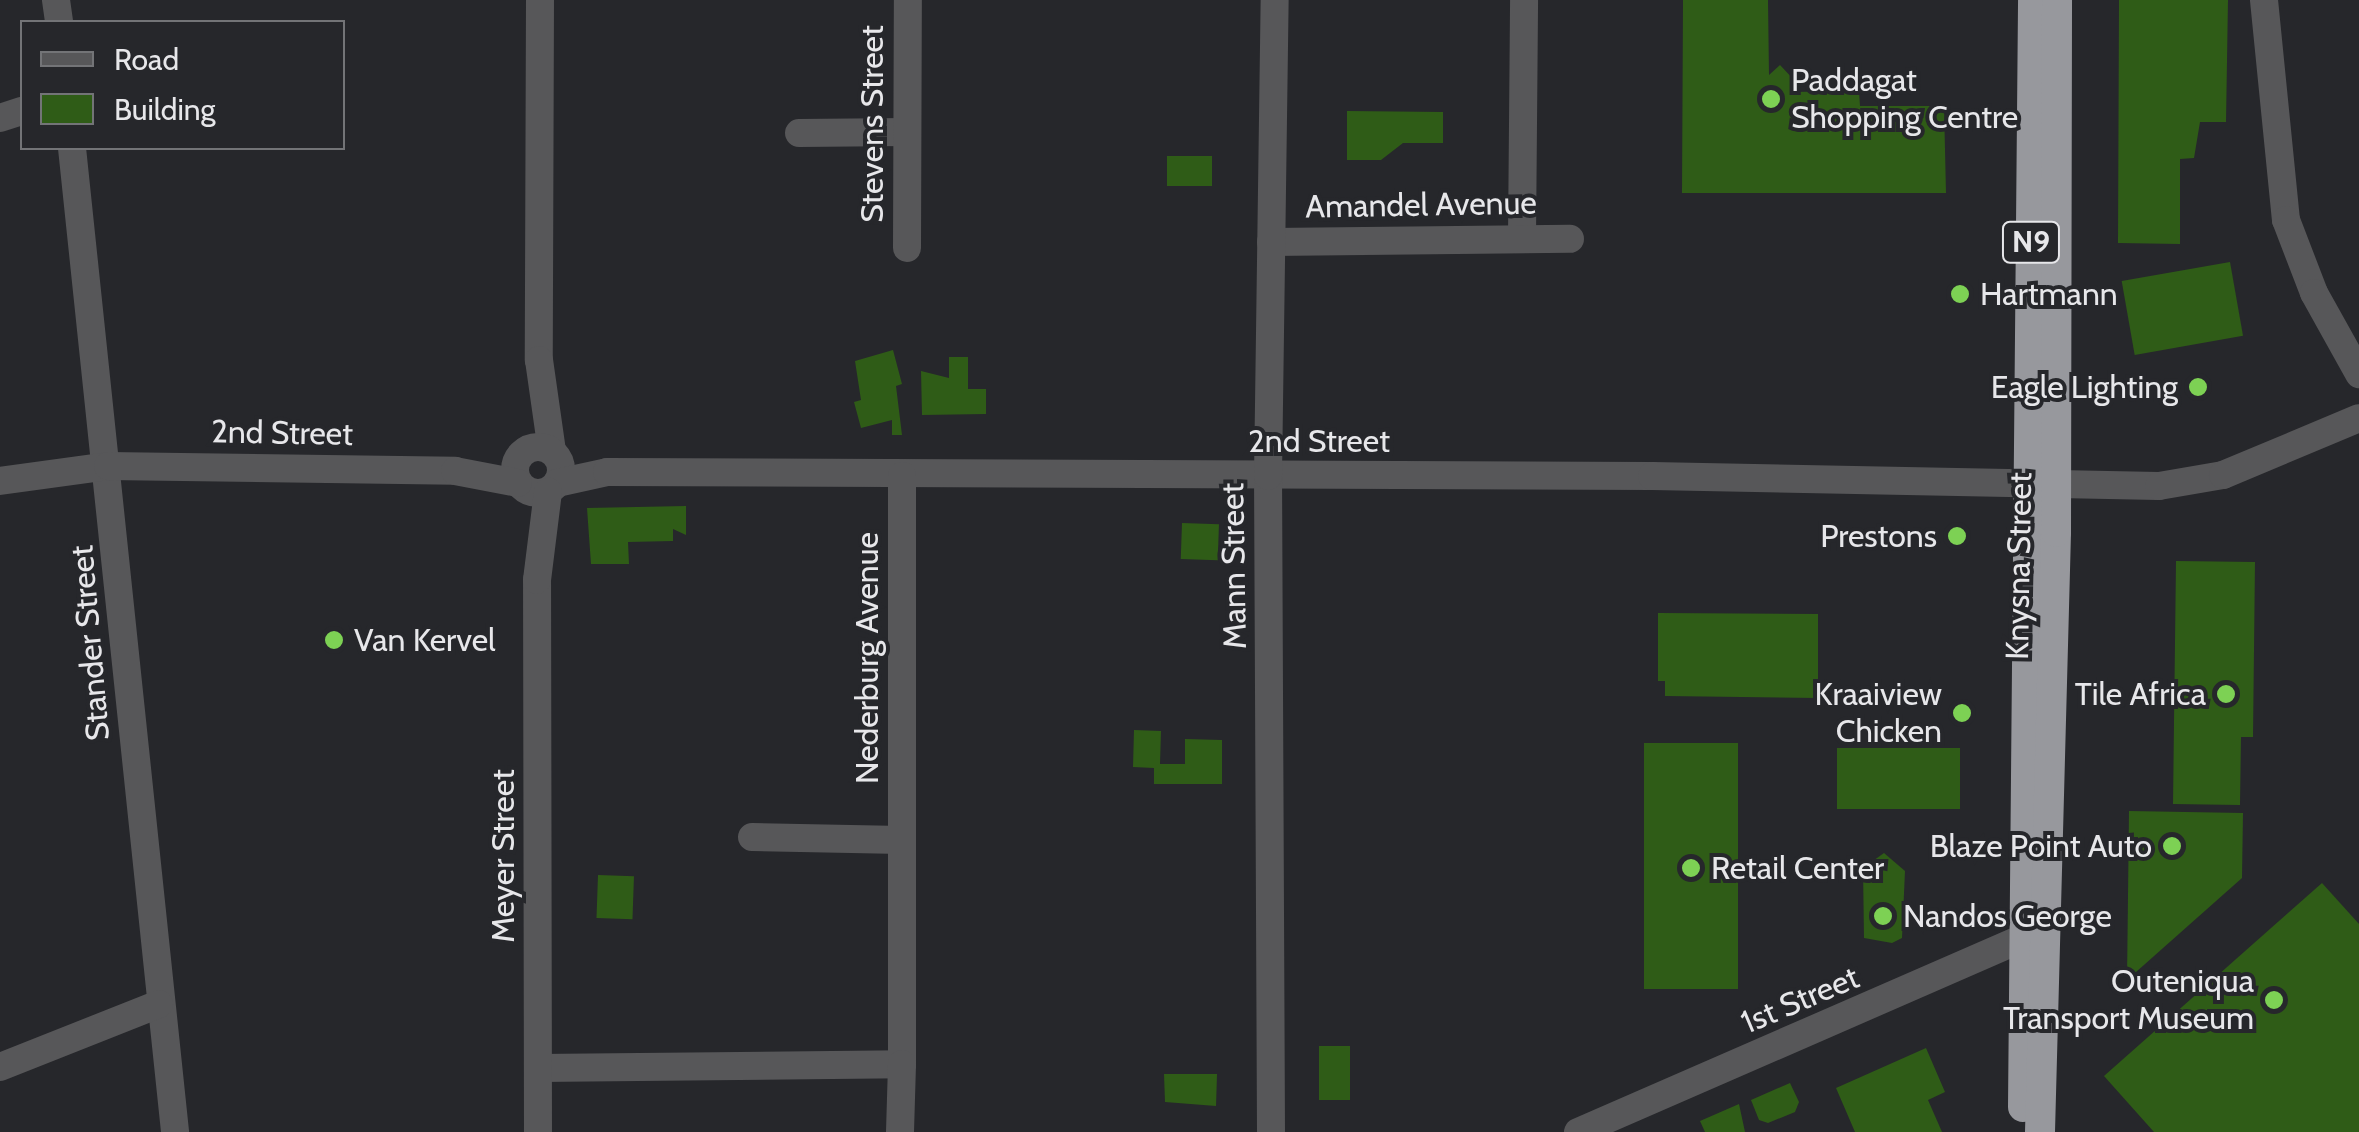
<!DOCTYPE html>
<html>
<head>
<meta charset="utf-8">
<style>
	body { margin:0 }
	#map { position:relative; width:2359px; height:1132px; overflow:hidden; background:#26272b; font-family:Cabin,sans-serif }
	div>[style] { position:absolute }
	.building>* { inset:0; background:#2f5c17; transform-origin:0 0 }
	.minor>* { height:28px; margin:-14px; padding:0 14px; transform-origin:14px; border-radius:14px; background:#575759 }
	.minor>.ring { margin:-14px; padding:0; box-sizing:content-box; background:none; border:28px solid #575759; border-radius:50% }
	.highway>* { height:30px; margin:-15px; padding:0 15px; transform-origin:15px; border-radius:15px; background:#97989d }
	.dots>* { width:28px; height:28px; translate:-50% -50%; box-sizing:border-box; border:5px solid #26272b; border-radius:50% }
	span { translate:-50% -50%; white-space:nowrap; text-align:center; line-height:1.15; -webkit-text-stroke:8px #26272b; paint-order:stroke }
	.shield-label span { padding:2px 8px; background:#26272b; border:2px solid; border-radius:8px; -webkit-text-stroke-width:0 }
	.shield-label { font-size:30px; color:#e7e7ea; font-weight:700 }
	.poi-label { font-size:32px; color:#e7e7ea }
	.left { translate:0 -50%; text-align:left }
	.right { translate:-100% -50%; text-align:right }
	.street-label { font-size:32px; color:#e7e7ea }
	.legend { position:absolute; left:20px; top:20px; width:325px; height:130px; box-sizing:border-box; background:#26272b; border:2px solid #737477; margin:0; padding:12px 18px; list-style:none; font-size:30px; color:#e7e7ea }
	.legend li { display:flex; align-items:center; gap:20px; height:50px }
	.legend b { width:50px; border:2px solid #737477 }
</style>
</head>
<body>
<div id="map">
	<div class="building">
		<div style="clip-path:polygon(1683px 0,1768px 0,1769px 75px,1780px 65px,1796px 82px,1791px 92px,1859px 91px,1860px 106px,1944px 106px,1946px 193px,1682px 193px)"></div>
		<div style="clip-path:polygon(2119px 0,2228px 0,2226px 122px,2200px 122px,2194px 158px,2180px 159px,2180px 244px,2118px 243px)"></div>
		<div style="clip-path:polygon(1347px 111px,1443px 112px,1443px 143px,1403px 143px,1381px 160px,1347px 160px)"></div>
		<div style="left:1167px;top:156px;width:45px;height:30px"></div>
		<div style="left:2230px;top:262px;width:75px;height:110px;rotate:80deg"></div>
		<div style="clip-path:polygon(893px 350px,902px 384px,896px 386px,902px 435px,892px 435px,892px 420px,861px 428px,854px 402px,861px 400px,855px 361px)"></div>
		<div style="clip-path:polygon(949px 357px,968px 357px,968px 389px,986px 389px,986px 414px,922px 415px,921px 371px,949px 378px)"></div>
		<div style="clip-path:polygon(686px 506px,686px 535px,673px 529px,673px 541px,628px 542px,629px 564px,591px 564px,587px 508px)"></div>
		<div style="left:1182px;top:523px;width:37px;height:36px;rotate:2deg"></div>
		<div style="clip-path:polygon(2176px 561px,2255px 562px,2253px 737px,2241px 737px,2240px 805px,2173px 804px)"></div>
		<div style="clip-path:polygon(1658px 613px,1818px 614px,1818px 698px,1665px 696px,1665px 681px,1658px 681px)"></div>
		<div style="clip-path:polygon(1134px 730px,1161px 731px,1160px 764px,1185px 764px,1185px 739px,1222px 740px,1222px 784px,1154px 784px,1154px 768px,1133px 767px)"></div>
		<div style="left:1738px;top:743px;width:246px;height:94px;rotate:90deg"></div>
		<div style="left:1837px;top:748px;width:123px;height:61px"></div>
		<div style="clip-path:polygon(2129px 811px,2243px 813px,2242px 878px,2127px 980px)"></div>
		<div style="clip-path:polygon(1884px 853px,1905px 871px,1902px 938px,1892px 943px,1864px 938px,1863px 868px)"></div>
		<div style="left:598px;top:875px;width:36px;height:43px;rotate:2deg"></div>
		<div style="clip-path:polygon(2322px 883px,2359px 924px,2359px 1132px,2154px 1132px,2104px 1076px)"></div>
		<div style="left:1319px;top:1046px;width:31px;height:54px"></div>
		<div style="clip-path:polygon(1926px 1048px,1945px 1092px,1928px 1100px,1942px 1132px,1855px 1132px,1836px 1088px)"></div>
		<div style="clip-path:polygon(1164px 1074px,1217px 1074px,1216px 1106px,1165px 1102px)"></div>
		<div style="clip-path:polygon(1790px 1083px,1799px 1102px,1795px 1112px,1768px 1123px,1759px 1120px,1751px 1100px)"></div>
		<div style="clip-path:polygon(1739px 1104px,1745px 1132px,1705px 1132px,1700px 1121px)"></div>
	</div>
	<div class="minor">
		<div style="left:56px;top:0;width:22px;rotate:82deg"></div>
		<div style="left:540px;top:0;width:360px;rotate:90.2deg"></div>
		<div style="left:539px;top:360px;width:92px;rotate:81.9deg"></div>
		<div style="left:2264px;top:0;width:221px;rotate:84.3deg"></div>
		<div style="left:2286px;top:220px;width:78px;rotate:69deg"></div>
		<div style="left:2314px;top:293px;width:93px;rotate:60.9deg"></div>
		<div style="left:0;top:118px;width:23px;rotate:-18deg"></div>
		<div style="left:799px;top:133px;width:108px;rotate:-0.5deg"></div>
		<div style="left:72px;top:148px;width:989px;rotate:84.02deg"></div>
		<div style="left:1522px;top:238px;width:238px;rotate:-89.5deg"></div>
		<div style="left:1271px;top:242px;width:299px;rotate:-0.6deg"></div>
		<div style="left:907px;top:248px;width:248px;rotate:-89.8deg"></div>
		<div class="ring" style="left:515px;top:447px;width:18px;height:18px"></div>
		<div style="left:0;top:481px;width:109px;rotate:-7.9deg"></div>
		<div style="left:108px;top:466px;width:347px;rotate:0.8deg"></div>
		<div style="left:455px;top:471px;width:64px;rotate:10.8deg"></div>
		<div style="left:557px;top:483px;width:51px;rotate:-12.4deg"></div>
		<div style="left:607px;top:472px;width:1045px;rotate:0.22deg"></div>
		<div style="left:1652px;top:476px;width:507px;rotate:1.13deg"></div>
		<div style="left:2159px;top:486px;width:65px;rotate:-9.8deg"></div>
		<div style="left:2223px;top:475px;width:147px;rotate:-22.7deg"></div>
		<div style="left:752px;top:837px;width:150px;rotate:1.1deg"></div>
		<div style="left:0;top:1067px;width:171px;rotate:-21.6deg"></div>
		<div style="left:539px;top:1068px;width:363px;rotate:-0.6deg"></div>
		<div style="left:902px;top:1064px;width:588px;rotate:-90deg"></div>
		<div style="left:538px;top:1132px;width:552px;rotate:-90.1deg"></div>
		<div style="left:537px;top:580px;width:89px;rotate:-82.9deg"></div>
		<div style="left:900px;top:1132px;width:68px;rotate:-88.3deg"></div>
		<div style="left:1271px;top:1132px;width:656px;rotate:-90.26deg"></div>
		<div style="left:1268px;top:476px;width:476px;rotate:-89.2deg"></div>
		<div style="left:1578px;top:1132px;width:508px;rotate:-23.54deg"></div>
	</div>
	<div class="highway">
		<div style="left:2023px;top:1107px;width:1107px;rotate:-89.48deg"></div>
		<div style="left:2040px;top:1132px;width:600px;rotate:-88.47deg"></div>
		<div style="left:2056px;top:532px;width:532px;rotate:-89.89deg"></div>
	</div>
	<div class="dots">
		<div style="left:1771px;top:99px;background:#7dd154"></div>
		<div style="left:1960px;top:294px;background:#7dd154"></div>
		<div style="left:2198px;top:387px;background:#7dd154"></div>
		<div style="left:1957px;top:536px;background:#7dd154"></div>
		<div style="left:334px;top:640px;background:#7dd154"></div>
		<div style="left:2226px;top:694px;background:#7dd154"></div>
		<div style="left:1962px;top:713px;background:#7dd154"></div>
		<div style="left:2172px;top:846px;background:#7dd154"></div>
		<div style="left:1691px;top:868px;background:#7dd154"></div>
		<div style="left:1883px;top:916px;background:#7dd154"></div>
		<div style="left:2274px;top:1000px;background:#7dd154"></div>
	</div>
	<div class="shield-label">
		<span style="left:2031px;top:242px">N9</span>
	</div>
	<div class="poi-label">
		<span class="left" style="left:1791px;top:99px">Paddagat<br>Shopping Centre</span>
		<span class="left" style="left:1980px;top:294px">Hartmann</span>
		<span class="right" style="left:2178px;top:387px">Eagle Lighting</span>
		<span class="right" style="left:1937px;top:536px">Prestons</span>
		<span class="left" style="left:354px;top:640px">Van Kervel</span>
		<span class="right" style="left:2206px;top:694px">Tile Africa</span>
		<span class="right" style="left:1942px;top:713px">Kraaiview<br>Chicken</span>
		<span class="right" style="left:2152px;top:846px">Blaze Point Auto</span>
		<span class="left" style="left:1711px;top:868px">Retail Center</span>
		<span class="left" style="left:1903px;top:916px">Nandos George</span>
		<span class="right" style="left:2254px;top:1000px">Outeniqua<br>Transport Museum</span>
	</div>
	<div class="street-label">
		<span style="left:872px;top:124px;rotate:-90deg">Stevens Street</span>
		<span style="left:1421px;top:205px;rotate:-1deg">Amandel Avenue</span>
		<span style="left:282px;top:433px;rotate:1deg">2nd Street</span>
		<span style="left:1319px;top:441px">2nd Street</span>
		<span style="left:1234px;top:566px;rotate:-91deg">Mann Street</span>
		<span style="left:2019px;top:566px;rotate:-89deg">Knysna Street</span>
		<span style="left:90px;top:643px;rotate:-95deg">Stander Street</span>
		<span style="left:867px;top:658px;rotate:-90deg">Nederburg Avenue</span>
		<span style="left:503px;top:856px;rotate:-90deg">Meyer Street</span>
		<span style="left:1800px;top:1000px;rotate:-23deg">1st Street</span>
	</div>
	<ul class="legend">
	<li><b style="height:12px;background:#575759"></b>Road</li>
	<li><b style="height:28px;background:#2f5c17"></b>Building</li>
	</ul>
</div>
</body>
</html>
